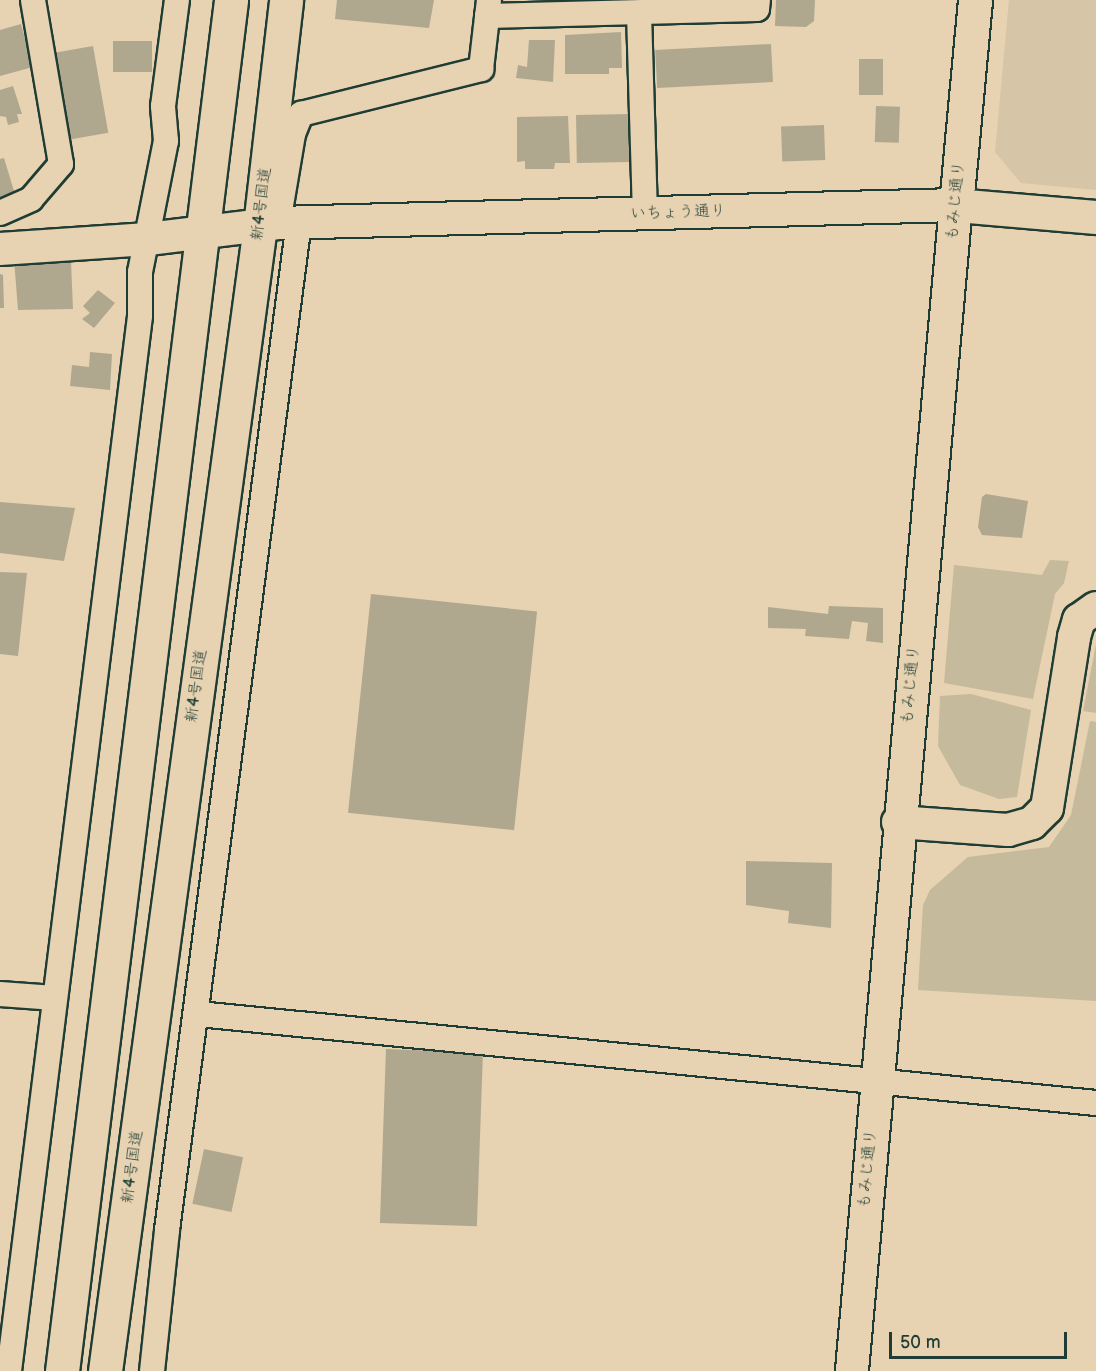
<!DOCTYPE html>
<html>
<head>
<meta charset="utf-8">
<style>
	body { margin:0 }
	#map { position:relative; width:1096px; height:1371px; overflow:hidden; background:#e7d2b1; font-family:"Balsamiq Sans","Klee One",sans-serif }
	div>[style] { position:absolute }
	.built>* { inset:0; background:#d6c5a6 }
	.green>* { inset:0; background:#c6ba9c }
	.building>* { inset:0; background:#b0a88e; transform-origin:0 0 }
	.roads { filter:drop-shadow(2px 0 #1f3d34) drop-shadow(-2px 0 #1f3d34) drop-shadow(0 2px #1f3d34) drop-shadow(0 -2px #1f3d34) }
	.minor>* { height:24px; margin:-12px; padding:0 12px; transform-origin:12px; border-radius:12px; background:#e7d2b1 }
	.tertiary>* { height:32px; margin:-16px; padding:0 16px; transform-origin:16px; border-radius:16px; background:#e7d2b1 }
	.primary>* { height:33px; margin:-16.5px; padding:0 16.5px; transform-origin:16.5px; border-radius:16.5px; background:#e7d2b1 }
	.trunk>* { height:33px; margin:-16.5px; padding:0 16.5px; transform-origin:16.5px; border-radius:16.5px; background:#e7d2b1 }
	span { translate:-50% -50%; white-space:nowrap; text-align:center; line-height:1.15; -webkit-text-stroke:4.5px #e7d2b1; paint-order:stroke }
	.street-label { font-size:16px; color:#1f3d34 }
	.scale { position:absolute; left:889px; top:1332px; width:178px; height:27px; box-sizing:border-box; border:3px solid #1f3d34; border-top:0; padding-left:8px; font-size:18px; line-height:21px; white-space:nowrap; color:#1f3d34; -webkit-text-stroke:4px #e7d2b1; paint-order:stroke }
</style>
</head>
<body>
<div id="map">
	<div class="built">
		<div style="clip-path:polygon(1009px 0,1096px 0,1096px 190px,1021px 183px,995px 152px)"></div>
	</div>
	<div class="green">
		<div style="clip-path:polygon(1050px 560px,1069px 561px,1064px 583px,1055px 594px,1033px 699px,944px 683px,954px 565px,1042px 575px)"></div>
		<div style="clip-path:polygon(1096px 644px,1096px 713px,1083px 711px)"></div>
		<div style="clip-path:polygon(971px 694px,1031px 710px,1017px 797px,999px 799px,960px 785px,938px 746px,940px 696px)"></div>
		<div style="clip-path:polygon(1090px 721px,1096px 722px,1096px 1001px,918px 990px,923px 905px,930px 890px,968px 857px,1049px 847px,1071px 815px)"></div>
	</div>
	<div class="building">
		<div style="clip-path:polygon(337px 0,434px 0,429px 28px,335px 19px)"></div>
		<div style="clip-path:polygon(776px 0,815px 0,814px 21px,806px 27px,775px 26px)"></div>
		<div style="clip-path:polygon(21px 24px,33px 67px,0 76px,0 30px)"></div>
		<div style="clip-path:polygon(621px 32px,622px 68px,609px 68px,609px 74px,565px 74px,565px 35px)"></div>
		<div style="clip-path:polygon(529px 40px,555px 40px,553px 82px,516px 78px,518px 65px,527px 67px)"></div>
		<div style="left:113px;top:41px;width:39px;height:31px"></div>
		<div style="left:771px;top:44px;width:38px;height:116px;rotate:87deg"></div>
		<div style="left:93px;top:46px;width:88px;height:49px;rotate:80deg"></div>
		<div style="left:859px;top:59px;width:24px;height:36px"></div>
		<div style="clip-path:polygon(13px 86px,22px 114px,17px 114px,19px 122px,8px 125px,6px 117px,0 116px,0 90px)"></div>
		<div style="left:876px;top:106px;width:24px;height:36px;rotate:2deg"></div>
		<div style="left:630px;top:114px;width:48px;height:54px;rotate:89deg"></div>
		<div style="clip-path:polygon(568px 116px,570px 163px,555px 163px,554px 169px,525px 169px,525px 161px,517px 162px,517px 117px)"></div>
		<div style="left:824px;top:125px;width:35px;height:43px;rotate:88deg"></div>
		<div style="clip-path:polygon(4px 158px,17px 201px,0 207px,0 159px)"></div>
		<div style="clip-path:polygon(61px 257px,62px 262px,71px 261px,73px 309px,18px 310px,14px 259px)"></div>
		<div style="clip-path:polygon(0 274px,3px 275px,4px 308px,0 308px)"></div>
		<div style="clip-path:polygon(98px 290px,115px 303px,94px 328px,82px 319px,90px 313px,83px 306px)"></div>
		<div style="clip-path:polygon(90px 352px,112px 354px,110px 390px,70px 386px,72px 365px,89px 367px)"></div>
		<div style="clip-path:polygon(986px 494px,1028px 501px,1022px 538px,982px 535px,978px 527px,982px 497px)"></div>
		<div style="clip-path:polygon(0 502px,75px 508px,64px 561px,0 553px)"></div>
		<div style="clip-path:polygon(0 572px,27px 573px,18px 656px,0 654px)"></div>
		<div style="left:371px;top:594px;width:167px;height:220px;rotate:6deg"></div>
		<div style="clip-path:polygon(829px 606px,883px 608px,883px 643px,866px 641px,868px 623px,852px 621px,849px 639px,805px 636px,806px 629px,768px 628px,768px 607px,828px 614px)"></div>
		<div style="clip-path:polygon(746px 861px,832px 863px,831px 928px,788px 923px,789px 911px,746px 905px)"></div>
		<div style="left:386px;top:1049px;width:97px;height:174px;rotate:2deg"></div>
		<div style="left:204px;top:1149px;width:40px;height:56px;rotate:12deg"></div>
	</div>
	<div class="roads">
		<div class="minor">
			<div style="left:639px;top:13px;width:201px;rotate:88.3deg"></div>
			<div style="left:487px;top:16px;width:270px;rotate:-1.5deg"></div>
			<div style="left:757px;top:9px;width:9px;rotate:-84deg"></div>
			<div style="left:0;top:213px;width:34px;rotate:-24deg"></div>
			<div style="left:31px;top:199px;width:46px;rotate:-49.4deg"></div>
			<div style="left:61px;top:164px;width:166px;rotate:-99.7deg"></div>
			<div style="left:278px;top:223px;width:90px;rotate:-80.4deg"></div>
			<div style="left:293px;top:134px;width:22px;rotate:-68deg"></div>
			<div style="left:301px;top:114px;width:186px;rotate:-14deg"></div>
			<div style="left:481px;top:69px;width:69px;rotate:-83.4deg"></div>
			<div style="left:0;top:994px;width:55px;rotate:4.2deg"></div>
			<div style="left:198px;top:1014px;width:902px;rotate:5.66deg"></div>
			<div style="left:9px;top:1371px;width:1063px;rotate:-82.92deg"></div>
			<div style="left:140px;top:316px;width:44px;rotate:-90deg"></div>
			<div style="left:140px;top:272px;width:134px;rotate:-78.8deg"></div>
			<div style="left:166px;top:141px;width:35px;rotate:-95deg"></div>
			<div style="left:163px;top:106px;width:107px;rotate:-82.5deg"></div>
			<div style="left:152px;top:1371px;width:142px;rotate:-83.9deg"></div>
			<div style="left:167px;top:1230px;width:1017px;rotate:-82.54deg"></div>
		</div>
		<div class="tertiary">
			<div style="left:0;top:249px;width:148px;rotate:-3.9deg"></div>
			<div style="left:148px;top:239px;width:131px;rotate:-7deg"></div>
			<div style="left:278px;top:223px;width:678px;rotate:-1.52deg"></div>
			<div style="left:956px;top:205px;width:1171px;rotate:95.1deg"></div>
			<div style="left:898px;top:822px;width:110px;rotate:4.2deg"></div>
			<div style="left:1008px;top:830px;width:25px;rotate:-16deg"></div>
			<div style="left:1032px;top:823px;width:21px;rotate:-45deg"></div>
			<div style="left:1047px;top:808px;width:173px;rotate:-81deg"></div>
			<div style="left:1074px;top:637px;width:18px;rotate:-74deg"></div>
			<div style="left:1079px;top:620px;width:21px;rotate:-35deg"></div>
		</div>
		<div class="primary">
			<div style="left:975px;top:0;width:206px;rotate:95.3deg"></div>
			<div style="left:956px;top:205px;width:141px;rotate:4.9deg"></div>
		</div>
		<div class="trunk">
			<div style="left:62px;top:1371px;width:1381px;rotate:-82.97deg"></div>
			<div style="left:105px;top:1371px;width:1155px;rotate:-82.29deg"></div>
			<div style="left:260px;top:226px;width:227px;rotate:-83.4deg"></div>
		</div>
	</div>
	<div class="street-label">
		<span style="left:956px;top:201px;rotate:-85deg">もみじ通り</span>
		<span style="left:262px;top:204px;rotate:-83deg">新4号国道</span>
		<span style="left:678px;top:213px;rotate:-2deg">いちょう通り</span>
		<span style="left:911px;top:685px;rotate:-85deg">もみじ通り</span>
		<span style="left:197px;top:686px;rotate:-82deg">新4号国道</span>
		<span style="left:133px;top:1167px;rotate:-82deg">新4号国道</span>
		<span style="left:868px;top:1169px;rotate:-85deg">もみじ通り</span>
	</div>
	<div class="scale">50 m</div>
</div>
</body>
</html>
